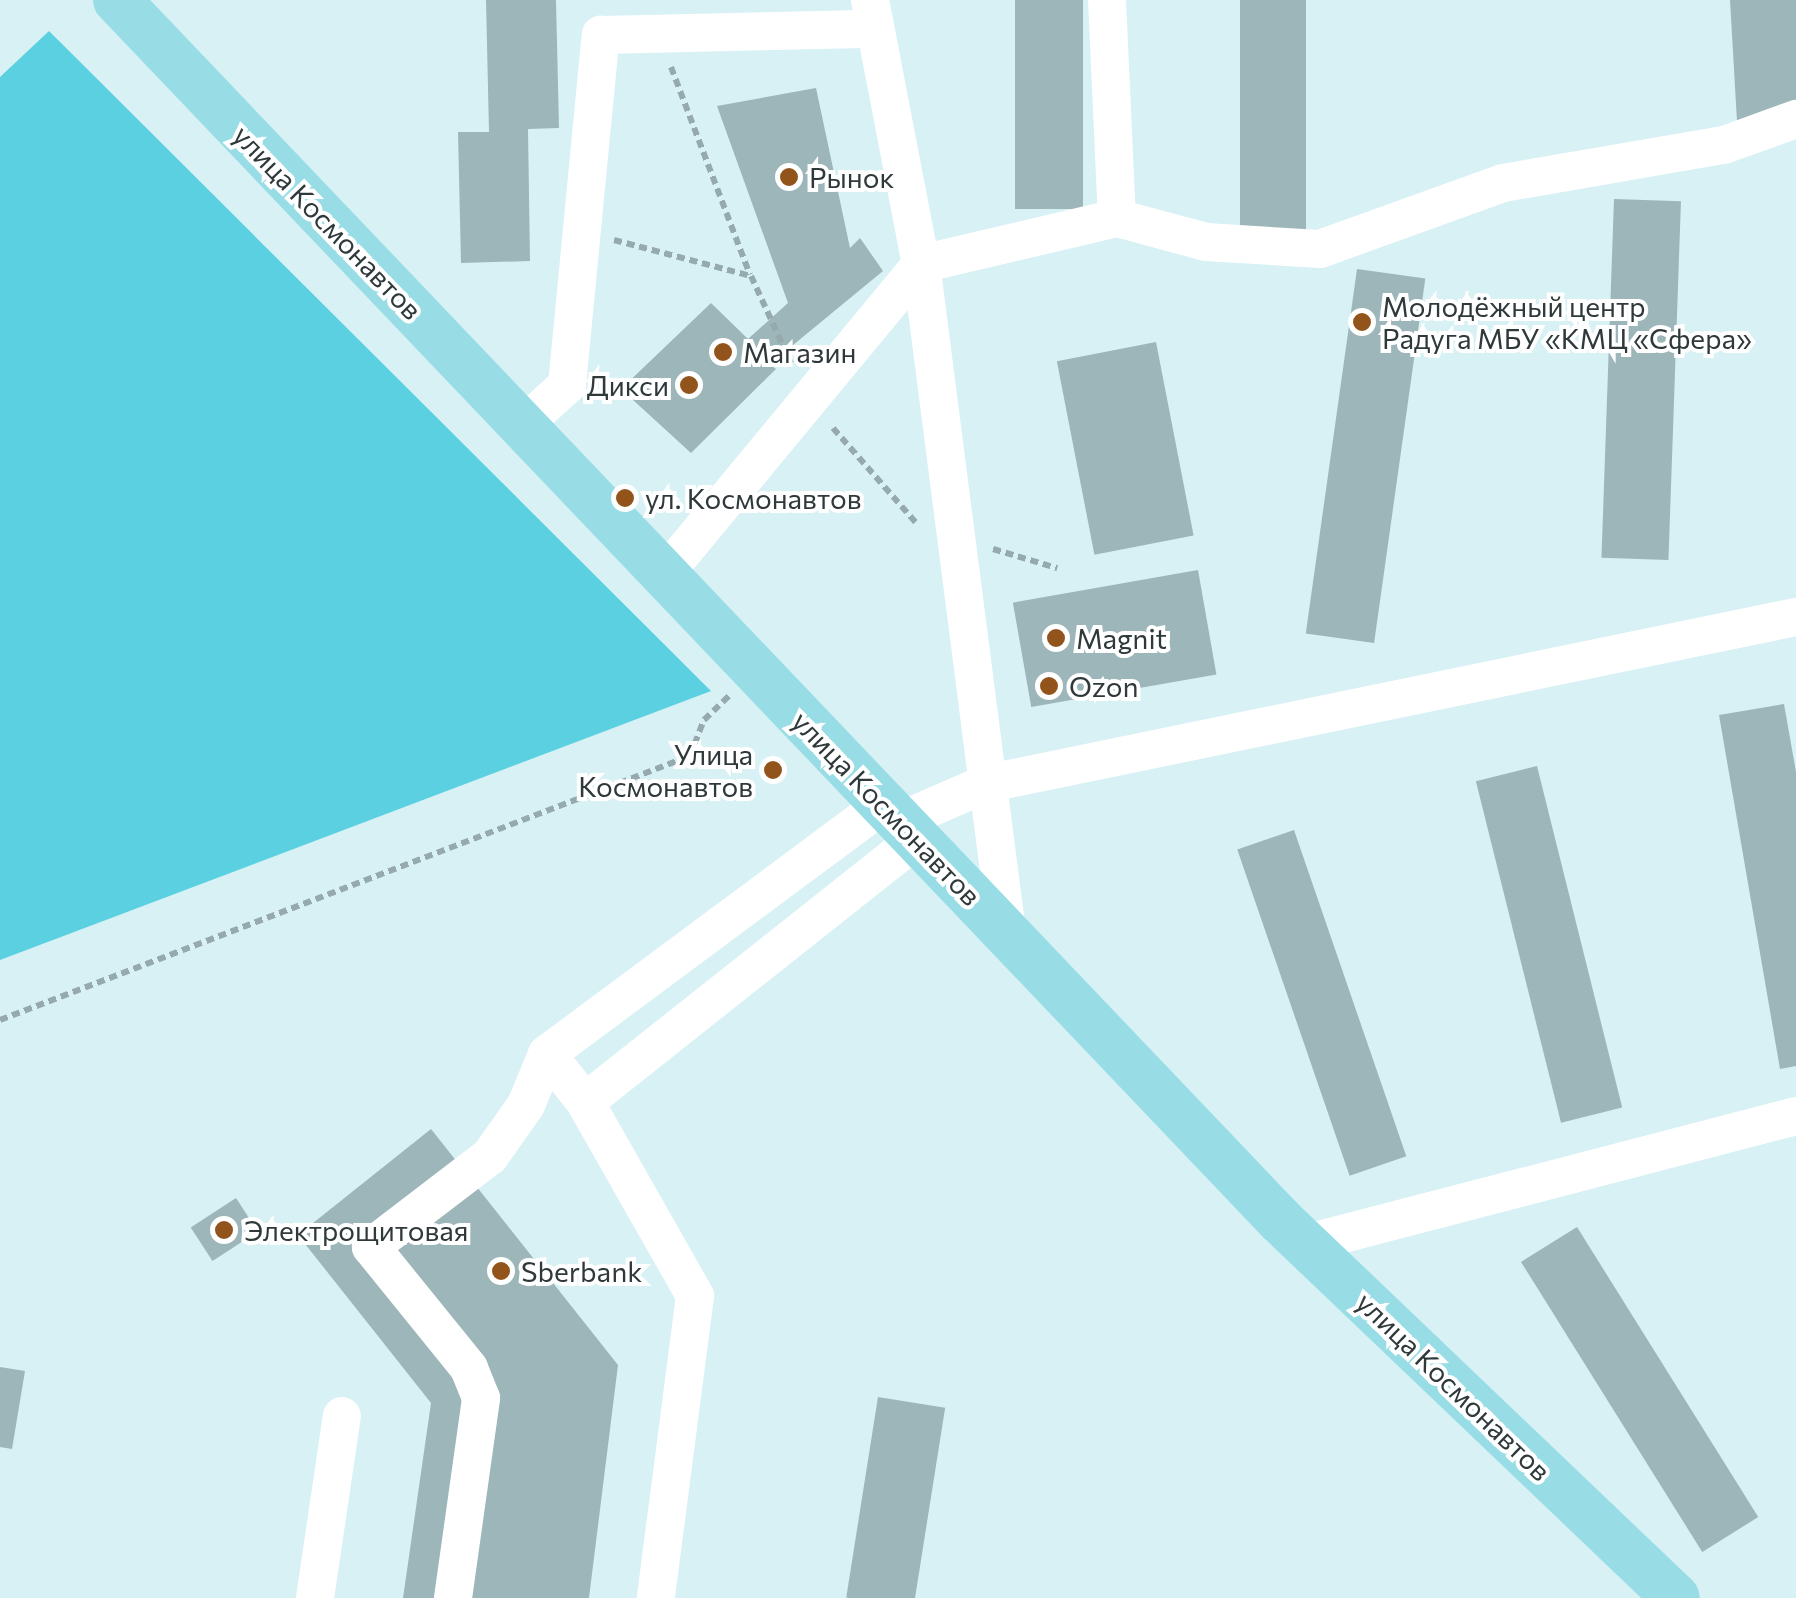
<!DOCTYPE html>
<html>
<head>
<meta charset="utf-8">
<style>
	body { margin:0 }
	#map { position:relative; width:1796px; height:1598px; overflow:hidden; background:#d7f1f5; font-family:Commissioner,sans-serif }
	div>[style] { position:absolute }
	.forest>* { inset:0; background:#5ad0e1 }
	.building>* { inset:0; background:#9db6b9; transform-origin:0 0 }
	.path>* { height:6px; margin-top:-3px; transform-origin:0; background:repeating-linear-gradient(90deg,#96aaad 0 8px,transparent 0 13px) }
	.minor>* { height:38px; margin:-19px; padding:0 19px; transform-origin:19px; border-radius:19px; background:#fff }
	.major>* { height:48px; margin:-24px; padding:0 24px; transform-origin:24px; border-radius:24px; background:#98dde6 }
	.dots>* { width:28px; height:28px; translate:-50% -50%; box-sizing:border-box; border:5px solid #fff; border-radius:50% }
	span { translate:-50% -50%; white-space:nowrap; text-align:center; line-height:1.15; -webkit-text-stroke:8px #fff; paint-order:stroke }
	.poi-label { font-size:28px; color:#2f393b }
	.left { translate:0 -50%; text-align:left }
	.right { translate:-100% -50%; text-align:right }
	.street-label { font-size:28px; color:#2f393b }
</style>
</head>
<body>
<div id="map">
	<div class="forest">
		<div style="clip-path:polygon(49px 31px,711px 691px,0 960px,0 77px)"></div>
	</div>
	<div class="building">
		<div style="clip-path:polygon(486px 0,556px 0,559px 128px,528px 129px,530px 261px,461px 263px,458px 132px,489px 132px)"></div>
		<div style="left:1015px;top:0;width:68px;height:209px"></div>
		<div style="left:1240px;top:0;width:66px;height:256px"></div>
		<div style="clip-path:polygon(1730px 0,1796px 0,1796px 135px,1738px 139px)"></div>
		<div style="clip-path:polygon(816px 88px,850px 248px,860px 238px,883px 271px,770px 364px,776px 369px,691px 453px,621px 389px,711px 303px,748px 339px,788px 303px,717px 106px)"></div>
		<div style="left:1614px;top:199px;width:67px;height:359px;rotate:2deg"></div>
		<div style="left:1357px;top:269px;width:69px;height:368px;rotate:8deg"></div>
		<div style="left:1156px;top:342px;width:197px;height:101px;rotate:79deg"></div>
		<div style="left:1198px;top:570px;width:106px;height:188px;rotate:80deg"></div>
		<div style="clip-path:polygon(1784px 704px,1796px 772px,1796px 1066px,1780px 1069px,1719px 715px)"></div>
		<div style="left:1537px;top:766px;width:352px;height:63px;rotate:76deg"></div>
		<div style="left:1294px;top:830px;width:345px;height:60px;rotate:71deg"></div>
		<div style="clip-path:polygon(431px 1129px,618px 1365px,589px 1598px,403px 1598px,431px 1403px,298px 1235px)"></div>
		<div style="left:236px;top:1198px;width:40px;height:54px;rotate:57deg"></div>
		<div style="left:1577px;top:1227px;width:342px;height:66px;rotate:58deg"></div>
		<div style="clip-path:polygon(0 1367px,25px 1371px,12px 1449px,0 1447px)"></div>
		<div style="left:878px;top:1397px;width:68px;height:203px;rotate:9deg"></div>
	</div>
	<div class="path">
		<div style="left:671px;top:67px;width:222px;rotate:69.2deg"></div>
		<div style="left:614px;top:240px;width:142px;rotate:14.7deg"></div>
		<div style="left:751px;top:276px;width:96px;rotate:65.3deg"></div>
		<div style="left:833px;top:428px;width:128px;rotate:48.8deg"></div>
		<div style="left:993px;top:549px;width:67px;rotate:16.5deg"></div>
		<div style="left:0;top:1020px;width:739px;rotate:-20.94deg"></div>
		<div style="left:690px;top:756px;width:39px;rotate:-69deg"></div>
		<div style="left:704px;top:720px;width:35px;rotate:-44deg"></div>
	</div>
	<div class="minor">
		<div style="left:870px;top:0;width:269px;rotate:79.1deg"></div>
		<div style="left:921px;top:264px;width:675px;rotate:82.67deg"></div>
		<div style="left:1107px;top:0;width:218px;rotate:87.4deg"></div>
		<div style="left:522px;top:426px;width:61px;rotate:-42.3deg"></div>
		<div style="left:567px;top:385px;width:352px;rotate:-84.5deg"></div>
		<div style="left:601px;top:35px;width:274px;rotate:-1.3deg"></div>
		<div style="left:664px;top:575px;width:403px;rotate:-50.4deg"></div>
		<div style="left:921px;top:264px;width:201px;rotate:-13.2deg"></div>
		<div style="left:1117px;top:218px;width:92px;rotate:15.1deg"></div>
		<div style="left:1206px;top:242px;width:114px;rotate:3.5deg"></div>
		<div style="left:1320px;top:249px;width:195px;rotate:-19.8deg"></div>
		<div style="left:1503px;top:183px;width:224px;rotate:-9.8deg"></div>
		<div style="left:1724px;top:145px;width:77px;rotate:-19.9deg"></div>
		<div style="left:898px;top:822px;width:95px;rotate:-23.6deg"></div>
		<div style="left:985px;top:784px;width:828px;rotate:-11.64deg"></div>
		<div style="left:547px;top:1054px;width:61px;rotate:51.6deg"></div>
		<div style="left:585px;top:1102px;width:223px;rotate:60.4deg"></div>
		<div style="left:695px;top:1296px;width:305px;rotate:97.4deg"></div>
		<div style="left:585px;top:1102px;width:422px;rotate:-38.4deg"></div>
		<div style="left:1304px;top:1244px;width:508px;rotate:-14.58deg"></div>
		<div style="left:315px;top:1598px;width:184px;rotate:-81.6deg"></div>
		<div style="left:453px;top:1598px;width:202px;rotate:-82deg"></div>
		<div style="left:481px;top:1398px;width:32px;rotate:-112deg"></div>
		<div style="left:469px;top:1368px;width:156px;rotate:-129deg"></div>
		<div style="left:371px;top:1247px;width:150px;rotate:-37.4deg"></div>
		<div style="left:490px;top:1156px;width:62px;rotate:-54.8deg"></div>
		<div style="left:526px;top:1105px;width:55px;rotate:-67.6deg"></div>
		<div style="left:547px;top:1054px;width:417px;rotate:-36.6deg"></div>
	</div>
	<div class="major">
		<div style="left:117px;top:0;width:1686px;rotate:46.37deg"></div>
		<div style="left:1280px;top:1220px;width:547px;rotate:43.67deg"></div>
	</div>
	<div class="dots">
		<div style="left:789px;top:177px;background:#93541b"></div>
		<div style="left:1362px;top:322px;background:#93541b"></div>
		<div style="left:723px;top:352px;background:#93541b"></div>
		<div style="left:689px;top:385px;background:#93541b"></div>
		<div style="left:625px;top:498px;background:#93541b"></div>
		<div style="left:1056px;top:638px;background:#93541b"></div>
		<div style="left:1049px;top:686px;background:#93541b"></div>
		<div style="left:773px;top:770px;background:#93541b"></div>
		<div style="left:224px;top:1230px;background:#93541b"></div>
		<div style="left:501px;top:1271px;background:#93541b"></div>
	</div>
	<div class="poi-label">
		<span class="left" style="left:809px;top:177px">Рынок</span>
		<span class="left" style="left:1382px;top:322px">Молодёжный центр<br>Радуга МБУ «КМЦ «Сфера»</span>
		<span class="left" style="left:743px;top:352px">Магазин</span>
		<span class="right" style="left:669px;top:385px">Дикси</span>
		<span class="left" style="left:645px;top:498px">ул. Космонавтов</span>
		<span class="left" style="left:1076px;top:638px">Magnit</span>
		<span class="left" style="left:1069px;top:686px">Ozon</span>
		<span class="right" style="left:753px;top:770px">Улица<br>Космонавтов</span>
		<span class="left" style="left:244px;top:1230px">Электрощитовая</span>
		<span class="left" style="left:521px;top:1271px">Sberbank</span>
	</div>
	<div class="street-label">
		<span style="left:328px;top:222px;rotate:46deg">улица Космонавтов</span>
		<span style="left:887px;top:808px;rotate:46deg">улица Космонавтов</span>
		<span style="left:1454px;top:1386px;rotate:44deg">улица Космонавтов</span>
	</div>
</div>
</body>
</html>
